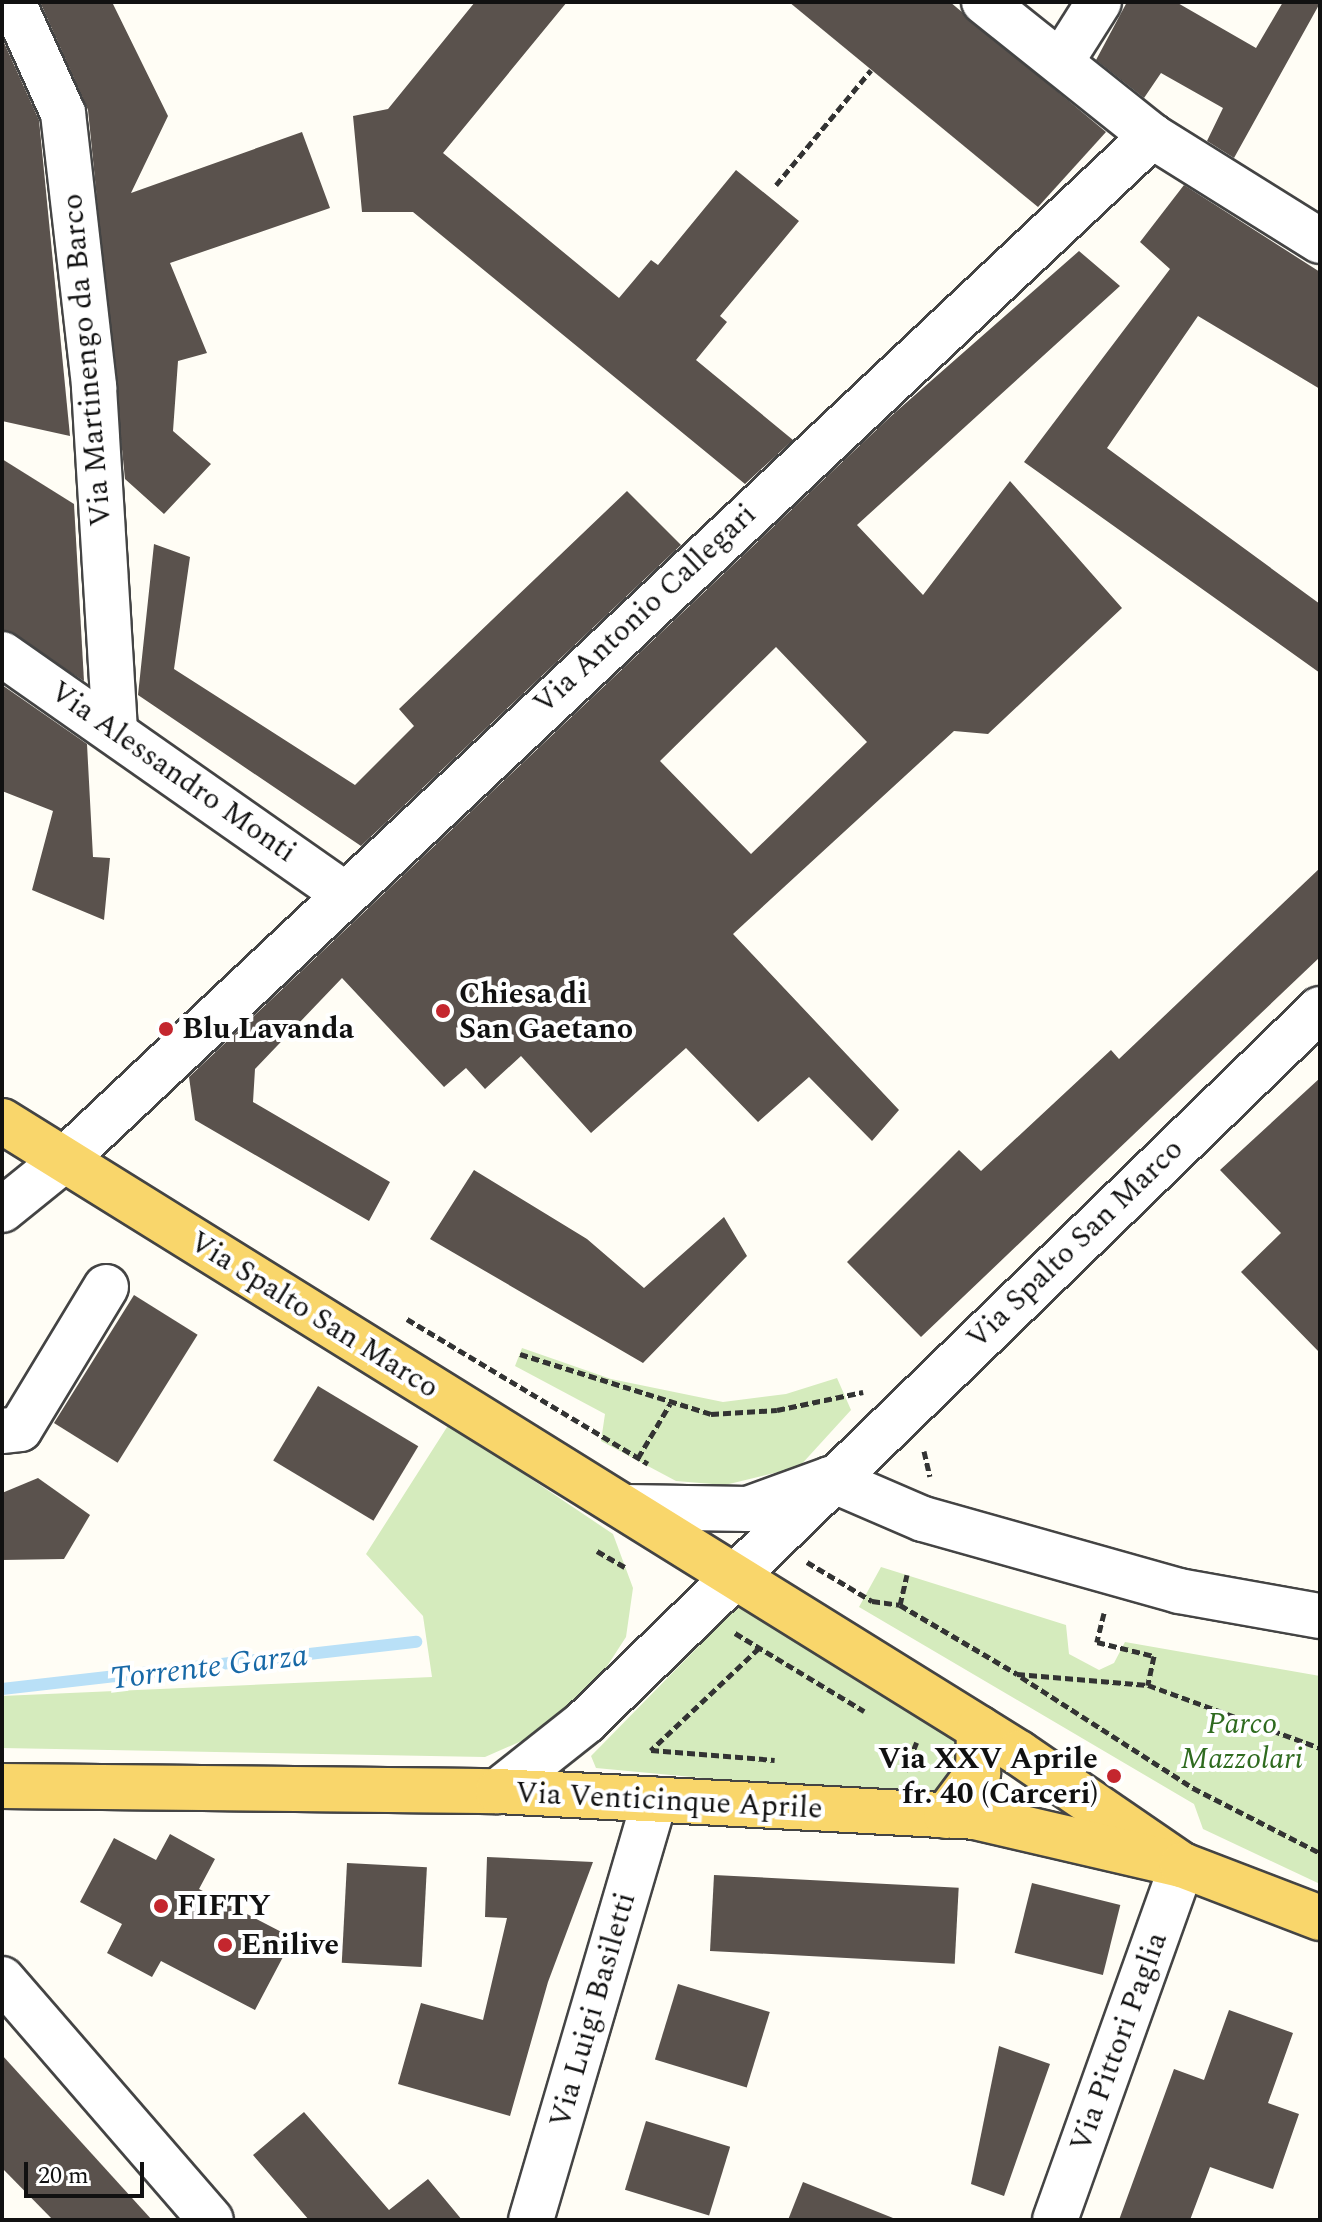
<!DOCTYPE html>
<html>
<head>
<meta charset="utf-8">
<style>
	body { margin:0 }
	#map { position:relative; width:1322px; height:2222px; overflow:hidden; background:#fffdf5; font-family:Spectral,serif }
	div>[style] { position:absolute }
	.green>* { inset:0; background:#d5ebbd }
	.stream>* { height:12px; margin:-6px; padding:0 6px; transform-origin:6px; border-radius:6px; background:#b9e0f7 }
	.building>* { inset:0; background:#5a524d; transform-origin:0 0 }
	.path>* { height:5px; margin-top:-2.5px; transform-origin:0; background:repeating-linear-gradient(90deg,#333 0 8px,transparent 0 12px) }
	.roads { filter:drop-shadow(2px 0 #444) drop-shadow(-2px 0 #444) drop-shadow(0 2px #444) drop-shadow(0 -2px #444) }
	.minor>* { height:44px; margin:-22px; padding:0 22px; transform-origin:22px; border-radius:22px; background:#fff }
	.major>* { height:44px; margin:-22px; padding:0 22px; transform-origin:22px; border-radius:22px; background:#f9d66b }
	.dots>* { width:22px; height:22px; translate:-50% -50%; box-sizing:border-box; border:4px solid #fff; border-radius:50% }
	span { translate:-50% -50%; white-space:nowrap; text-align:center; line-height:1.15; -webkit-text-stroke:8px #fff; paint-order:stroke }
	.street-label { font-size:30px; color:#111 }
	.poi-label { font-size:30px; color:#111; font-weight:700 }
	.left { translate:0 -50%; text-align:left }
	.right { translate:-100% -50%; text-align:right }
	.park-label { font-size:30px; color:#2f6b1f; font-style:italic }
	.water-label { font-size:32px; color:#1768a6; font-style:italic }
	.frame { position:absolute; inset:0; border:4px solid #111; pointer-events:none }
	.scale { position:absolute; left:24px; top:2162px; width:120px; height:36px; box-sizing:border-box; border:4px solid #111; border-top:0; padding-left:10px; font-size:24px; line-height:28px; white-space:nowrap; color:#111; -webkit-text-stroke:6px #fff; paint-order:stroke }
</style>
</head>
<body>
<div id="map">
	<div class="green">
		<div style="clip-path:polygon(522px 1348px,611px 1379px,723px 1402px,786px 1394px,837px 1378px,851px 1410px,799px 1467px,725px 1485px,676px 1481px,601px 1441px,605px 1414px,515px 1366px)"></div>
		<div style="clip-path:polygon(449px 1424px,613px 1534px,633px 1588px,626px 1637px,589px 1694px,533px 1736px,485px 1757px,2px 1748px,2px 1696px,432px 1677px,423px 1616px,366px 1554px)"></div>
		<div style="clip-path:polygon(881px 1567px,1066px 1625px,1069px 1654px,1099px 1670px,1114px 1663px,1125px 1642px,1320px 1676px,1320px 1884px,1203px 1829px,1194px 1804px,859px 1607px)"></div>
		<div style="clip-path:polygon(741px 1603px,958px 1735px,951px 1777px,927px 1799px,596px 1768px,591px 1756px)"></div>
	</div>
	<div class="stream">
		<div style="left:2px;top:1689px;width:417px;rotate:-6.5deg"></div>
	</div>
	<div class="building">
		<div style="clip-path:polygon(40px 2px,112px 2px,168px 116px,131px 193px,302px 132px,330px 208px,170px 263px,207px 353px,178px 361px,173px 431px,211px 464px,164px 514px,125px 479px,88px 110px)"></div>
		<div style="clip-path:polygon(475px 2px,567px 2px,443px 153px,619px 298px,651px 260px,658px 265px,736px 170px,799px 221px,720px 316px,727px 322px,696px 360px,793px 440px,745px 484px,413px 212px,362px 212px,353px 116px,388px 109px)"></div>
		<div style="clip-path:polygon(789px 2px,950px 2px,1106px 132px,1038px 207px)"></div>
		<div style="clip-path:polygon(1127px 2px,1176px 2px,1256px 48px,1283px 2px,1320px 3px,1234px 158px,1207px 141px,1223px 108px,1161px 73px,1144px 98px,1096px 60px)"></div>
		<div style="clip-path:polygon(2px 38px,39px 120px,70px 436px,2px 421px)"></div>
		<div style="clip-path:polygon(1184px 185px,1320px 272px,1320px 389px,1198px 316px,1107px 448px,1320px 604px,1320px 673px,1024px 462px,1170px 269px,1140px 242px)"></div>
		<div style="clip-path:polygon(evenodd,1079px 251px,1120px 286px,857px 525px,923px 595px,1010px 481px,1122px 608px,988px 734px,954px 731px,733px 934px,899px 1110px,872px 1141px,809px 1077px,758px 1122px,686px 1048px,591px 1133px,521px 1056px,485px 1089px,466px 1068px,444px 1087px,342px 978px,255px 1069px,253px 1102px,390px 1182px,369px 1221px,195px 1120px,189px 1077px,890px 417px,1079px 251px,776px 647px,867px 742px,751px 854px,660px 761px,776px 647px)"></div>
		<div style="clip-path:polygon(2px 459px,74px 504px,84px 681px,2px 629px)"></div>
		<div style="clip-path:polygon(627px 491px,681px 545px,361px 846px,138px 695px,154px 544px,190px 557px,174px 669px,355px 785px,414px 726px,399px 709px)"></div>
		<div style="clip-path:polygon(2px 685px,87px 744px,93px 857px,110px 858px,104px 920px,32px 890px,53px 811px,2px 791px)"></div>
		<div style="clip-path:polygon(1320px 868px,1320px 957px,921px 1337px,847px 1262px,959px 1150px,981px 1171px,1111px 1050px,1119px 1059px)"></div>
		<div style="clip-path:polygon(1320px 1078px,1320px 1353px,1241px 1272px,1281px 1233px,1220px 1170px)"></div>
		<div style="clip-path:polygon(474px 1170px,587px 1239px,644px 1288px,724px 1217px,747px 1256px,643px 1363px,430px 1239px)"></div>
		<div style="left:134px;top:1295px;width:75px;height:151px;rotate:32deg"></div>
		<div style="left:318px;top:1386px;width:117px;height:87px;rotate:31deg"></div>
		<div style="clip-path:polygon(38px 1478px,90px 1515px,64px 1559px,2px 1560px,2px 1493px)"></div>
		<div style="clip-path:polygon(170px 1834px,215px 1859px,199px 1889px,293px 1938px,255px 2010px,161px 1961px,152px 1977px,107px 1953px,122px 1924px,80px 1902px,114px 1838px,156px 1860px)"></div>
		<div style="clip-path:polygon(487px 1857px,593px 1862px,548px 1982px,510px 2116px,398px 2084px,421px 2003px,483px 2020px,507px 1918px,485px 1917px)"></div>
		<div style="left:347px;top:1863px;width:80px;height:100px;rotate:3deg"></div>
		<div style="left:714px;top:1875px;width:245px;height:76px;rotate:3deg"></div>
		<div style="left:1032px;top:1883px;width:91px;height:72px;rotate:14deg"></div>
		<div style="left:678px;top:1984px;width:96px;height:79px;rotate:17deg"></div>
		<div style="clip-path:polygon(1229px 2010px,1293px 2033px,1268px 2103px,1299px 2114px,1273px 2189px,1210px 2167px,1190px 2220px,1119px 2220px,1174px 2069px,1204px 2080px)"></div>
		<div style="clip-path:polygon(999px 2046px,1050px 2064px,1004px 2196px,971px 2184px)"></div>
		<div style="clip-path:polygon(2px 2055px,152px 2220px,53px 2220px,2px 2168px)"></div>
		<div style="clip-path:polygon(304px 2112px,389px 2210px,428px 2179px,462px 2220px,309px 2220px,253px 2155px)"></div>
		<div style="left:646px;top:2121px;width:88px;height:72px;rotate:17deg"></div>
		<div style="clip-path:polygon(803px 2182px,893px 2218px,893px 2220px,788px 2220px)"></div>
	</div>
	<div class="path">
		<div style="left:776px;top:185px;width:149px;rotate:-50.4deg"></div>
		<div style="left:407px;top:1319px;width:281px;rotate:31deg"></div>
		<div style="left:520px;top:1354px;width:200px;rotate:17.4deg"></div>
		<div style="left:711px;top:1414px;width:66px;rotate:-3.5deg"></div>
		<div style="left:777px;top:1410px;width:88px;rotate:-11.8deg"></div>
		<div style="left:924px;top:1451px;width:26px;rotate:77deg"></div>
		<div style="left:638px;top:1458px;width:63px;rotate:-59.3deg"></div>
		<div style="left:597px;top:1551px;width:32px;rotate:30deg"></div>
		<div style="left:807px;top:1562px;width:76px;rotate:31deg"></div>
		<div style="left:872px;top:1601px;width:28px;rotate:8deg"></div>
		<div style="left:900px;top:1605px;width:136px;rotate:30.5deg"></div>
		<div style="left:1017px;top:1674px;width:131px;rotate:4.8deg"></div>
		<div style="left:1148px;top:1685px;width:183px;rotate:20.1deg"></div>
		<div style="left:900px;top:1605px;width:31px;rotate:-77deg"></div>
		<div style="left:1104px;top:1613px;width:30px;rotate:104deg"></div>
		<div style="left:1097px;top:1642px;width:59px;rotate:13.8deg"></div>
		<div style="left:1154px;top:1656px;width:30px;rotate:102deg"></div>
		<div style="left:735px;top:1633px;width:151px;rotate:31.2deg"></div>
		<div style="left:759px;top:1648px;width:149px;rotate:136.6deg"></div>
		<div style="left:651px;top:1750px;width:124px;rotate:4.6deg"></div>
		<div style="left:1021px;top:1677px;width:205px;rotate:32.8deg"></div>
		<div style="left:1193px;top:1788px;width:143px;rotate:27.1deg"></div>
		<div style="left:905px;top:1771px;width:31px;rotate:-68deg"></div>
	</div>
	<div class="roads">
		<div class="minor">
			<div style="left:13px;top:2px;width:122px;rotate:65.8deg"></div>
			<div style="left:63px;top:113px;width:276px;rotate:83.5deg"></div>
			<div style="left:94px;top:387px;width:343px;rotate:86.5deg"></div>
			<div style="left:1061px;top:62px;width:71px;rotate:-57.7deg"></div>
			<div style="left:1152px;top:136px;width:198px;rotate:32deg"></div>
			<div style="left:2px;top:654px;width:415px;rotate:35deg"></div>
			<div style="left:2px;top:1210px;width:80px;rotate:-38.9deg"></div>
			<div style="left:64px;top:1160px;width:1494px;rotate:-43.26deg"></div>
			<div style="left:1152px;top:136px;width:215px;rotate:-141.4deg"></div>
			<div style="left:2px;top:1431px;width:18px;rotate:-6deg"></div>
			<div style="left:20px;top:1429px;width:166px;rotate:-58.8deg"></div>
			<div style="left:626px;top:1507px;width:122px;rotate:0.9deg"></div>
			<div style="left:748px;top:1509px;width:87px;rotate:-20.1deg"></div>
			<div style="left:830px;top:1479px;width:101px;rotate:23.3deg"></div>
			<div style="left:923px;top:1519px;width:266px;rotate:15.7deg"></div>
			<div style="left:1179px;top:1591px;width:143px;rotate:10.1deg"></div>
			<div style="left:498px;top:1791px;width:111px;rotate:-38.4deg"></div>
			<div style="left:585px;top:1722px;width:1024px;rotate:-44.13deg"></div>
			<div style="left:2px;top:1979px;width:319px;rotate:49.1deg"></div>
			<div style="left:531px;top:2220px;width:438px;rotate:-73.6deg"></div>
			<div style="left:1055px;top:2220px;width:377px;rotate:-70.3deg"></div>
		</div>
		<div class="major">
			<div style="left:2px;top:1121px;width:1197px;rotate:31.86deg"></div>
			<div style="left:1019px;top:1753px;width:198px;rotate:34.5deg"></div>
			<div style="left:2px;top:1786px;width:496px;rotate:0.6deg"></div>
			<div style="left:498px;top:1791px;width:478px;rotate:3.1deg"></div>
			<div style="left:975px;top:1817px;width:212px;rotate:13.1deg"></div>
			<div style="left:1182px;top:1865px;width:148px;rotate:21deg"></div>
			<div style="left:946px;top:1816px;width:54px;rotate:-53.3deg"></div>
			<div style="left:978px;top:1773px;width:45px;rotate:-88.7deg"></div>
		</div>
	</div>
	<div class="dots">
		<div style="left:443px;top:1011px;background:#c4262e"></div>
		<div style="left:166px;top:1029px;background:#c4262e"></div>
		<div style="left:1114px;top:1776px;background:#c4262e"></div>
		<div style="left:161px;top:1906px;background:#c4262e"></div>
		<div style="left:225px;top:1945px;background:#c4262e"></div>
	</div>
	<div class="street-label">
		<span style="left:87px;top:360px;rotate:-95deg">Via Martinengo da Barco</span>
		<span style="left:645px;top:609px;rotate:-43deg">Via Antonio Callegari</span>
		<span style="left:173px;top:772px;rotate:35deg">Via Alessandro Monti</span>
		<span style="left:1075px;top:1244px;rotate:-44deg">Via Spalto San Marco</span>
		<span style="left:314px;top:1315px;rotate:32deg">Via Spalto San Marco</span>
		<span style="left:669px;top:1801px;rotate:3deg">Via Venticinque Aprile</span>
		<span style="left:593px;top:2010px;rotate:-74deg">Via Luigi Basiletti</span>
		<span style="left:1119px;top:2042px;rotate:-70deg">Via Pittori Paglia</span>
	</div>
	<div class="poi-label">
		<span class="left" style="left:459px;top:1011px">Chiesa di<br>San Gaetano</span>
		<span class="left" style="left:182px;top:1029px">Blu Lavanda</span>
		<span class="right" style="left:1098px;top:1776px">Via XXV Aprile<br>fr. 40 (Carceri)</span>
		<span class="left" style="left:177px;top:1906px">FIFTY</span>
		<span class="left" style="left:241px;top:1945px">Enilive</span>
	</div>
	<div class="park-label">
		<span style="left:1242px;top:1741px">Parco<br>Mazzolari</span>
	</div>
	<div class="water-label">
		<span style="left:209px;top:1668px;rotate:-7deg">Torrente Garza</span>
	</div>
	<div class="frame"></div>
	<div class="scale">20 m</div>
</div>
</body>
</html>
